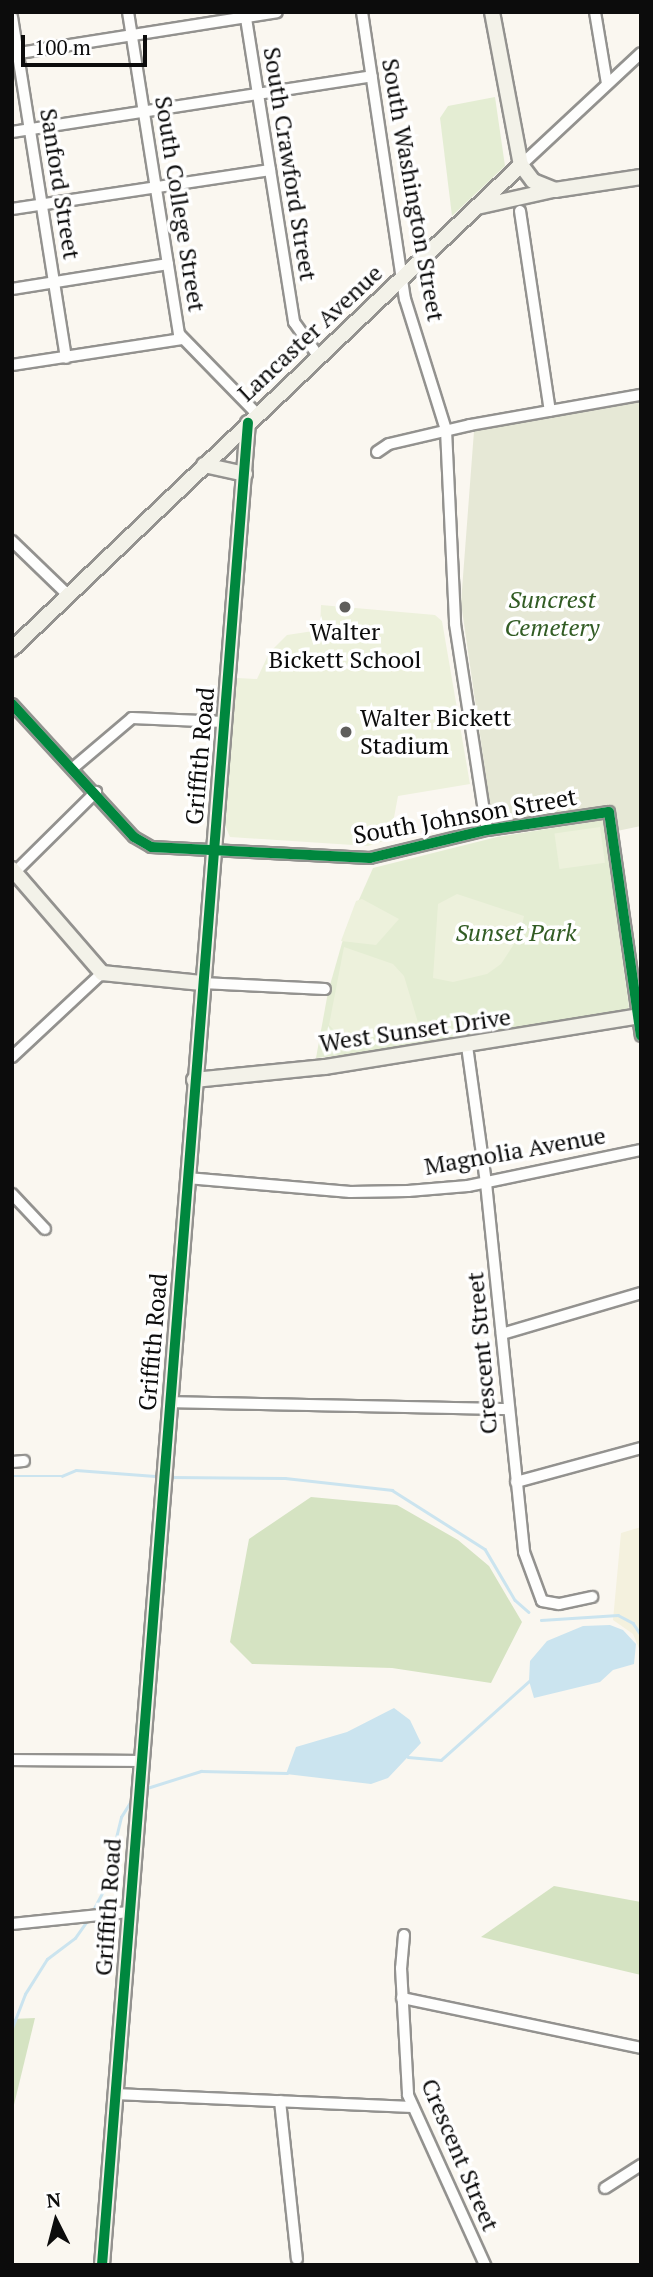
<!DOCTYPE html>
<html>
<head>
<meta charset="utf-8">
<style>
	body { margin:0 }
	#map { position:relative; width:653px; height:2277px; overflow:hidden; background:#faf7f0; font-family:"PT Serif",serif }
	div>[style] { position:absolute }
	.farmland>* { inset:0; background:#f4f1de }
	.green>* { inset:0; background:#e4edd3 }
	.forest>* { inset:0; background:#d5e3c2 }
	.cemetery>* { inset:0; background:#e6e8d6 }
	.pitch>* { inset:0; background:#edf1dc; transform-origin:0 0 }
	.water>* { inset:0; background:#cbe4ef }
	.stream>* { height:2.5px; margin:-1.25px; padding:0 1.25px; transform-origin:1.25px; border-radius:1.25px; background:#cbe4ef }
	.roads { filter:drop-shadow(2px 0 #93928f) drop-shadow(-2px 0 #93928f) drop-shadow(0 2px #93928f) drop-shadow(0 -2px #93928f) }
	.street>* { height:10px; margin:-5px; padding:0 5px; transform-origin:5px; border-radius:5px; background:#fefefd }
	.secondary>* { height:14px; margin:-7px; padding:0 7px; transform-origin:7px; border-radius:7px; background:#f3f2e9 }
	.cycleway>* { height:10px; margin:-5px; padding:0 5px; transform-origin:5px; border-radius:5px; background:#00873e }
	.dots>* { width:19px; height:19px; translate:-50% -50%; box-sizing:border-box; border:4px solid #fff; border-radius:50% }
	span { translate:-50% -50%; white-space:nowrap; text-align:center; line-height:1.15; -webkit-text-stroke:7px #fff; paint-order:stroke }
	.street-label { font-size:24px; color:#0c0c0c }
	.park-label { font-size:24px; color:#325c24; font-style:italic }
	.poi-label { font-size:24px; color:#0c0c0c }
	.left { translate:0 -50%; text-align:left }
	.frame { position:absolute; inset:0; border:14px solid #0c0c0c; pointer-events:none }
	.north { position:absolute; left:21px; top:2186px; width:70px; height:70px; -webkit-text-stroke:5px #fff; paint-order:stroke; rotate:354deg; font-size:19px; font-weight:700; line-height:28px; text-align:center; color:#0c0c0c }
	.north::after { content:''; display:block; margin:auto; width:24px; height:32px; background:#0c0c0c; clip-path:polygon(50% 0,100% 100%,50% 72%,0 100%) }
	.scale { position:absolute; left:21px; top:35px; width:126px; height:32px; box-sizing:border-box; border:4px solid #0c0c0c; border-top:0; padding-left:9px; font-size:21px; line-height:24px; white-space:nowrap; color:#0c0c0c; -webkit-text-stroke:5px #fff; paint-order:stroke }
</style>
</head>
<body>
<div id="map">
	<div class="farmland">
		<div style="clip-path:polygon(641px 1527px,641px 1653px,633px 1634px,613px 1620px,621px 1533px)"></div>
	</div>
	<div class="green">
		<div style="clip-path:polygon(495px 97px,505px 166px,452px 216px,440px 118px,448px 106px)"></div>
		<div style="clip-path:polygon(603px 820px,629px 1007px,624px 1013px,445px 1043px,316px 1058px,328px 992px,346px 929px,373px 868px,497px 837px)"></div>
	</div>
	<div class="forest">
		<div style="clip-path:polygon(311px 1497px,397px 1505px,458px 1540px,489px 1566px,522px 1622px,491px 1683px,392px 1668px,252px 1664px,230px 1642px,249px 1539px)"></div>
		<div style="clip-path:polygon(554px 1886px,641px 1902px,641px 1975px,481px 1937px)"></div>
		<div style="clip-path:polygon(35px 2018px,12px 2113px,12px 2019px)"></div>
	</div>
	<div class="cemetery">
		<div style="clip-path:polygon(641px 402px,641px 826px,617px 831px,614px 806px,493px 825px,461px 603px,474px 431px)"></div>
	</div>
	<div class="pitch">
		<div style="clip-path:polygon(321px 605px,435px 615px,442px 621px,470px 784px,398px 796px,390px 839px,368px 846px,230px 837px,224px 823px,237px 678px,257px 679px,269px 653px,287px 635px,320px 630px)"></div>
		<div style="left:600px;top:827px;width:36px;height:46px;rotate:82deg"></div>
		<div style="clip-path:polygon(457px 894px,524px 916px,520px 935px,501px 964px,487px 974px,453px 982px,433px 978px,438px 904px)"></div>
		<div style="clip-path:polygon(362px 899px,399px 919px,376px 945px,341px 941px,356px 901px)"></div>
		<div style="clip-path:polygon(344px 947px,393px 964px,404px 976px,420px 1029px,341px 1037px,329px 1025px)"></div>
	</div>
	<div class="water">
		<div style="clip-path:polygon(610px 1625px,623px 1630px,636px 1644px,634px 1664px,613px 1670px,600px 1682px,534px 1698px,529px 1681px,530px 1661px,547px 1641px,583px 1626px)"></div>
		<div style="clip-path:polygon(394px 1708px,410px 1720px,421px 1743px,388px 1778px,371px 1784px,286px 1774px,296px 1747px,347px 1732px)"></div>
	</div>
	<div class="stream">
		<div style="left:12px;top:1476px;width:50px"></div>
		<div style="left:62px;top:1476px;width:15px;rotate:-23deg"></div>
		<div style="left:76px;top:1470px;width:79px;rotate:4.3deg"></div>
		<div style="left:170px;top:1477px;width:115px;rotate:0.5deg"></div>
		<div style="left:285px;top:1478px;width:108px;rotate:6.4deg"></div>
		<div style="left:392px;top:1490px;width:110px;rotate:32.4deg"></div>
		<div style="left:485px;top:1549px;width:59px;rotate:59.5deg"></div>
		<div style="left:515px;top:1600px;width:18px;rotate:41deg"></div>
		<div style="left:541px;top:1620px;width:77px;rotate:-3.7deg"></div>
		<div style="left:618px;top:1615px;width:17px;rotate:28deg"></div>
		<div style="left:633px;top:1623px;width:14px;rotate:56deg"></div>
		<div style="left:408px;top:1757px;width:33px;rotate:5deg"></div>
		<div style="left:441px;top:1760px;width:118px;rotate:-41.9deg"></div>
		<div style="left:147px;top:1788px;width:57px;rotate:-17.5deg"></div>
		<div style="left:201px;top:1771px;width:86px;rotate:1.3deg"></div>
		<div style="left:92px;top:1912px;width:24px;rotate:-62deg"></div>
		<div style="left:103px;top:1891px;width:76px;rotate:-76.3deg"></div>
		<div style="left:121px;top:1817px;width:22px;rotate:-58deg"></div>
		<div style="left:12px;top:2028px;width:36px;rotate:-69deg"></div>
		<div style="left:25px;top:1994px;width:41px;rotate:-57.8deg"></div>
		<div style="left:47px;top:1959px;width:35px;rotate:-37deg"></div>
		<div style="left:75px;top:1938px;width:21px;rotate:-55deg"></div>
	</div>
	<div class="roads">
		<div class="street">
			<div style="left:128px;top:12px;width:326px;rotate:81deg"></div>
			<div style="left:179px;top:334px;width:112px;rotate:45.7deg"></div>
			<div style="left:245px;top:12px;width:314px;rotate:81deg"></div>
			<div style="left:294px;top:322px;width:43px;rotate:54.5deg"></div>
			<div style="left:362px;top:12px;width:290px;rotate:81.5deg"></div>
			<div style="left:405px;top:299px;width:137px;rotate:72.6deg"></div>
			<div style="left:446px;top:430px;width:194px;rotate:87.3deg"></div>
			<div style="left:455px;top:624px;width:208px;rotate:81.2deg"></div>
			<div style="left:595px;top:12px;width:73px;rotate:80.5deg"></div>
			<div style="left:12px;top:17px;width:345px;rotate:81deg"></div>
			<div style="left:13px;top:54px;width:267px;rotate:-9deg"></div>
			<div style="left:12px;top:132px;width:364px;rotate:-8.8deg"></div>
			<div style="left:521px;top:165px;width:164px;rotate:-43deg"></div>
			<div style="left:12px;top:209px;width:261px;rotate:-8.6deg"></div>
			<div style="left:520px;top:211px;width:202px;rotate:81.5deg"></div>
			<div style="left:12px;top:289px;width:158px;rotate:-9.1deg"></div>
			<div style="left:12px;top:365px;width:172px;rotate:-8.7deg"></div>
			<div style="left:377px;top:452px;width:14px;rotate:-34deg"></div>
			<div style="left:389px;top:444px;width:83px;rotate:-13.2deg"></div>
			<div style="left:470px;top:425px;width:174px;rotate:-10deg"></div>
			<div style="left:12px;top:541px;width:78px;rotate:44deg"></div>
			<div style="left:12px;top:704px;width:180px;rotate:47.5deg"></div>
			<div style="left:134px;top:837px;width:20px;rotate:30deg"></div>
			<div style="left:151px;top:847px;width:219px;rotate:2.9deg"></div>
			<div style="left:370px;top:858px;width:120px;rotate:-13.5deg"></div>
			<div style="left:487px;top:830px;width:123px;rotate:-8.4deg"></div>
			<div style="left:609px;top:812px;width:226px;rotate:81.9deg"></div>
			<div style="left:73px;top:768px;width:77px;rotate:-40.3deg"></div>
			<div style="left:132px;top:718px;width:92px;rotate:2.5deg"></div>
			<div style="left:13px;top:874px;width:117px;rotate:-44.7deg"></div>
			<div style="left:202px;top:983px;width:123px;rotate:2.8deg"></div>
			<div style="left:467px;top:1046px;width:138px;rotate:82.1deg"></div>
			<div style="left:486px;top:1183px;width:371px;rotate:84.1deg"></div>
			<div style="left:524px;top:1552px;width:52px;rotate:69.8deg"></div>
			<div style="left:542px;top:1601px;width:17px;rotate:10deg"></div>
			<div style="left:559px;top:1604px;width:34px;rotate:-12deg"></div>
			<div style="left:12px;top:1057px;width:123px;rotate:-43deg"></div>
			<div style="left:187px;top:1178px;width:164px;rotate:4.9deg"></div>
			<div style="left:350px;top:1192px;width:58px;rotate:-1deg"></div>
			<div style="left:408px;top:1191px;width:60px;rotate:-4.8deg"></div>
			<div style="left:468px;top:1186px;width:177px;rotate:-11.8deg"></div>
			<div style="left:12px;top:1194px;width:48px;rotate:46.7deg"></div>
			<div style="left:502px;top:1334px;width:145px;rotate:-16.4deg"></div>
			<div style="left:169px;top:1402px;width:340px;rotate:1.2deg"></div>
			<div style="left:12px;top:1462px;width:12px;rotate:-5deg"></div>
			<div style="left:516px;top:1482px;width:130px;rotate:-15.2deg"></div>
			<div style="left:12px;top:1760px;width:129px;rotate:0.4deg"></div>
			<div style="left:12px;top:1924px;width:117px;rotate:-5.9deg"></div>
			<div style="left:404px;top:1935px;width:33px;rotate:95deg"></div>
			<div style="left:401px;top:1968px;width:127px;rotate:86.8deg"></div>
			<div style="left:408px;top:2095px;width:187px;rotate:65.6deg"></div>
			<div style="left:402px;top:1998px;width:244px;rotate:11.8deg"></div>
			<div style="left:114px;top:2094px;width:299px;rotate:2.5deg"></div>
			<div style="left:280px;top:2101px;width:159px;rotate:83.9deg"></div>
			<div style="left:605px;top:2188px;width:43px;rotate:-32.6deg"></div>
		</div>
		<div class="secondary">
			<div style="left:492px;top:12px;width:156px;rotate:79.3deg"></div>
			<div style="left:521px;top:165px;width:20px;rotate:53deg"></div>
			<div style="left:533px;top:181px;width:24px;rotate:22deg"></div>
			<div style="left:555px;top:190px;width:87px;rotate:-8.6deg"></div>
			<div style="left:477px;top:207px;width:78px;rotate:-12.6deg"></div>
			<div style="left:204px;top:465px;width:42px;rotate:12.4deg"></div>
			<div style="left:12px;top:649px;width:702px;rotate:-43.56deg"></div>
			<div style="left:12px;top:869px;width:138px;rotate:49.1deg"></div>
			<div style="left:102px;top:973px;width:100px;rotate:5.7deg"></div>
			<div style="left:194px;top:1080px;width:132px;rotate:-5.7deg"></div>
			<div style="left:325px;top:1067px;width:320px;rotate:-9.2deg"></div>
			<div style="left:102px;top:2265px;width:1848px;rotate:-85.47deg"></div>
		</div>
	</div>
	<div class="cycleway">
		<div style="left:12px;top:704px;width:180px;rotate:47.5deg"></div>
		<div style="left:134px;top:837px;width:20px;rotate:30deg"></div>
		<div style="left:151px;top:847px;width:219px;rotate:2.9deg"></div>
		<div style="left:370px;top:858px;width:120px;rotate:-13.5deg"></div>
		<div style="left:487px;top:830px;width:123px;rotate:-8.4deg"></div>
		<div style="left:609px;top:812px;width:226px;rotate:81.9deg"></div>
		<div style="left:102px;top:2265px;width:1848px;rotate:-85.47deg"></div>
	</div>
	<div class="dots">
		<div style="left:345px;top:607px;background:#5f5e5c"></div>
		<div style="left:346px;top:732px;background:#5f5e5c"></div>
	</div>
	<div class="street-label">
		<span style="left:290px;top:164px;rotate:81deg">South Crawford Street</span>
		<span style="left:60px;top:184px;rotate:81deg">Sanford Street</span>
		<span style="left:413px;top:190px;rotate:80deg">South Washington Street</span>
		<span style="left:180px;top:204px;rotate:81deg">South College Street</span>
		<span style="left:310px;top:333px;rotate:-43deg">Lancaster Avenue</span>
		<span style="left:200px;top:756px;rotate:-85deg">Griffith Road</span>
		<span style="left:465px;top:816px;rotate:-10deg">South Johnson Street</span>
		<span style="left:415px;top:1030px;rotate:-8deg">West Sunset Drive</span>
		<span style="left:515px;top:1151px;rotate:-10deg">Magnolia Avenue</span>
		<span style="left:153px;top:1342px;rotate:-85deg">Griffith Road</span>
		<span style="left:482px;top:1353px;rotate:-95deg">Crescent Street</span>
		<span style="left:108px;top:1907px;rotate:-86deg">Griffith Road</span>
		<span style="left:460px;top:2155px;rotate:67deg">Crescent Street</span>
	</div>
	<div class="park-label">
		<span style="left:552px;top:614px">Suncrest<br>Cemetery</span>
		<span style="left:516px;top:933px">Sunset Park</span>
	</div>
	<div class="poi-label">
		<span style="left:345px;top:646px">Walter<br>Bickett School</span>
		<span class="left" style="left:360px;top:732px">Walter Bickett<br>Stadium</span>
	</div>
	<div class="frame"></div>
	<div class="north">N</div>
	<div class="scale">100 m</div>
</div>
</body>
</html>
